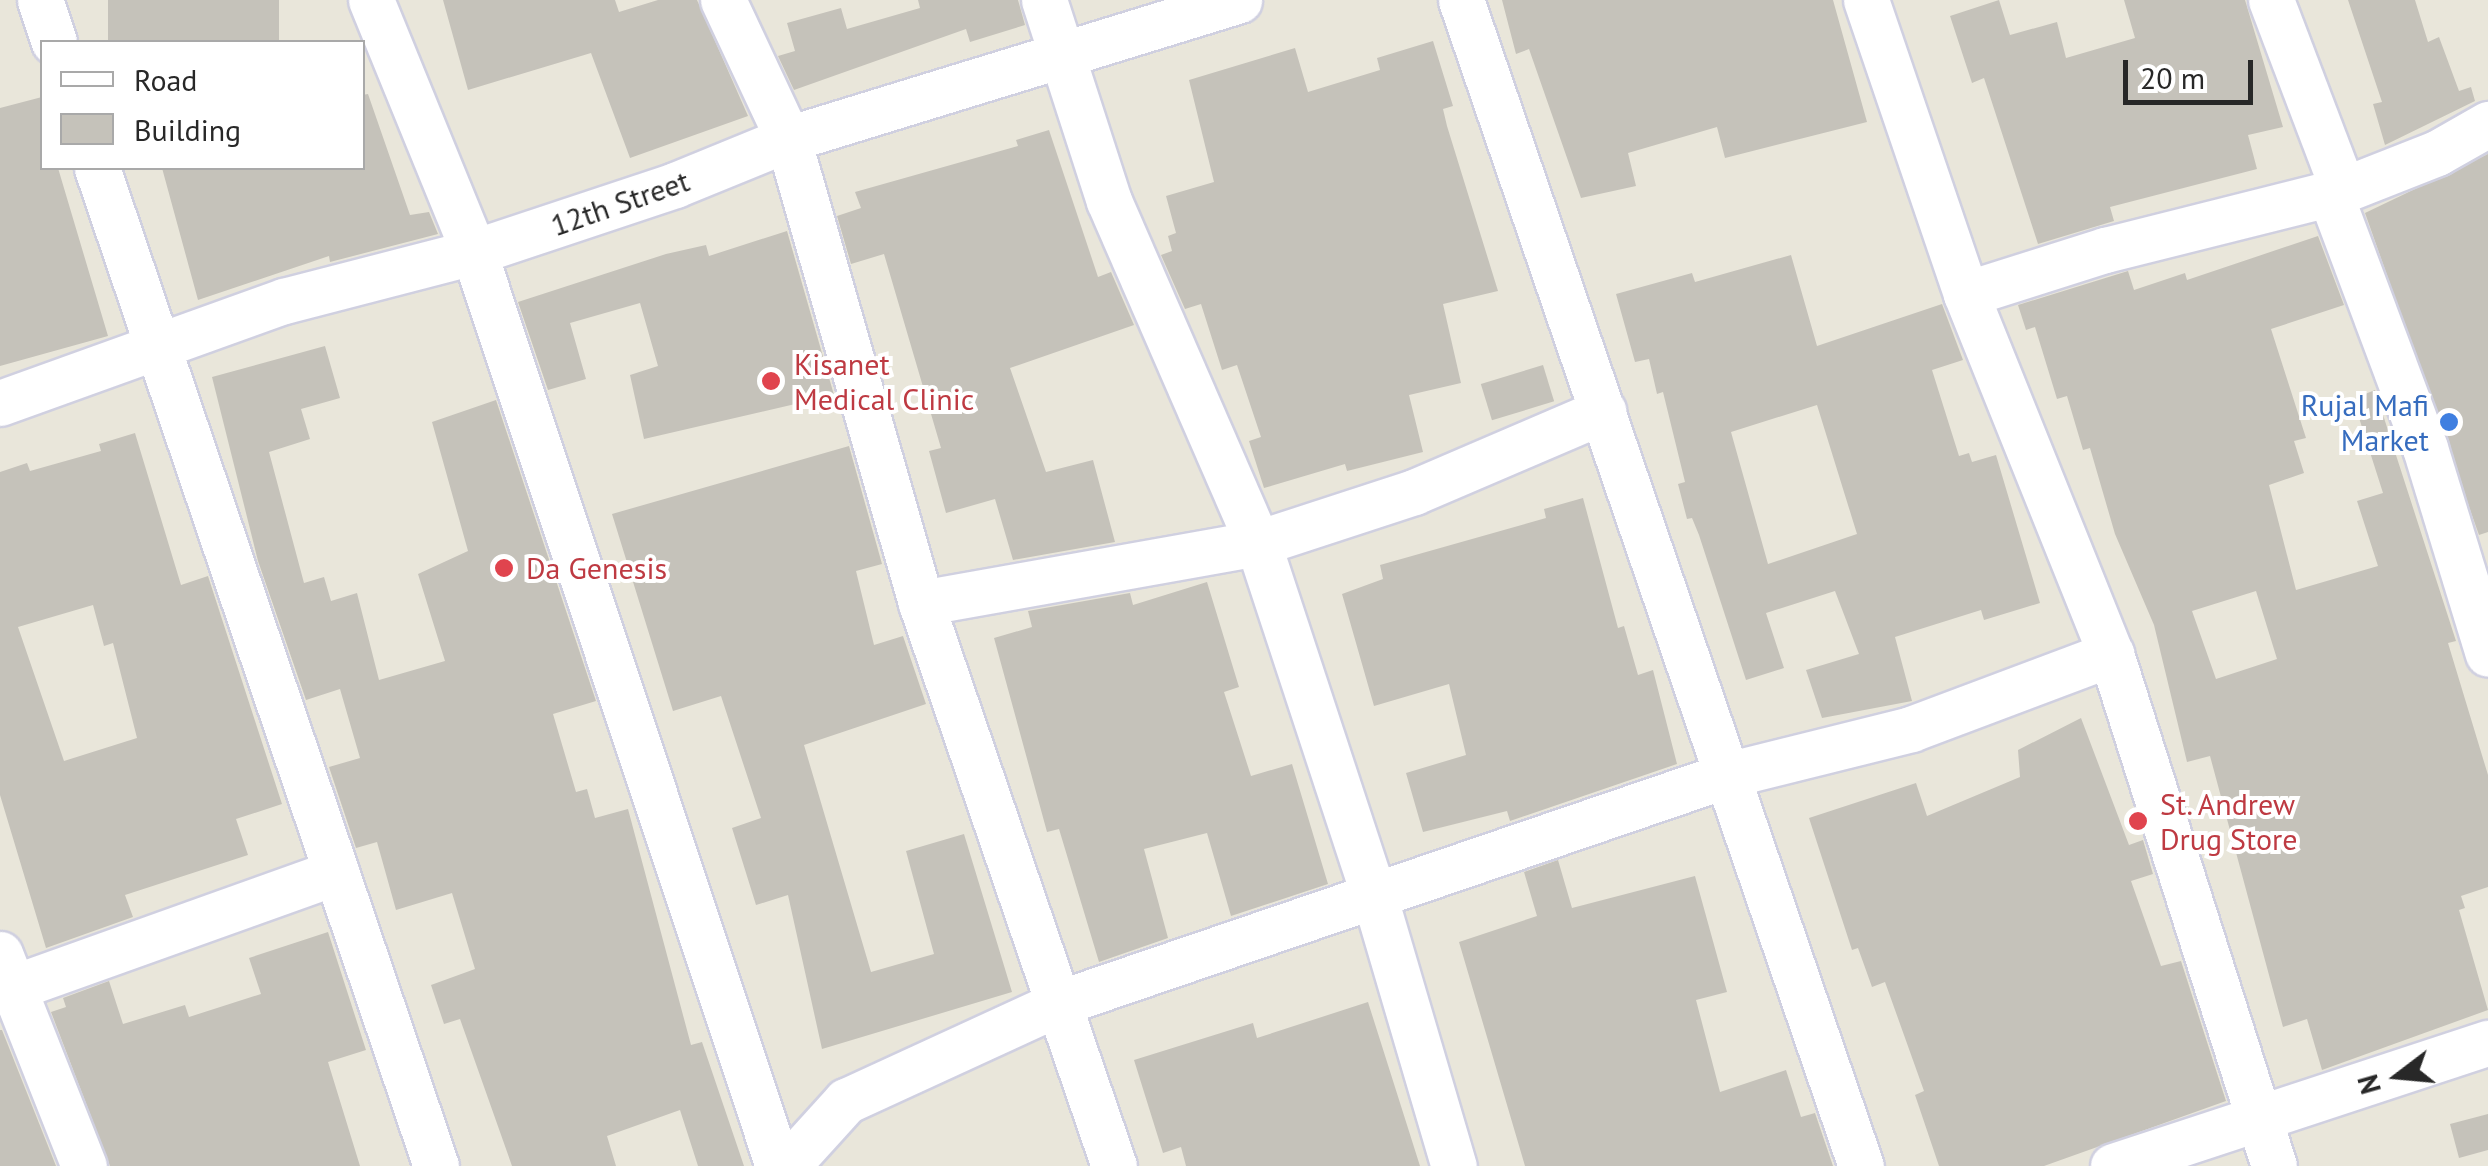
<!DOCTYPE html>
<html>
<head>
<meta charset="utf-8">
<style>
	body { margin:0 }
	#map { position:relative; width:2488px; height:1166px; overflow:hidden; background:#e9e6da; font-family:"PT Sans",sans-serif }
	div>[style] { position:absolute }
	.building>* { inset:0; background:#c5c2ba; transform-origin:0 0 }
	.roads { filter:drop-shadow(2px 0 #d0d0e0) drop-shadow(-2px 0 #d0d0e0) drop-shadow(0 2px #d0d0e0) drop-shadow(0 -2px #d0d0e0) }
	.street>* { height:45px; margin:-22.5px; padding:0 22.5px; transform-origin:22.5px; border-radius:22.5px; background:#fff }
	.dots>* { width:28px; height:28px; translate:-50% -50%; box-sizing:border-box; border:5px solid #fff; border-radius:50% }
	span { translate:-50% -50%; white-space:nowrap; text-align:center; line-height:1.15; -webkit-text-stroke:8px #fff; paint-order:stroke }
	.street-label { font-size:30px; color:#282828 }
	.health-label { font-size:30px; color:#be3a42 }
	.left { translate:0 -50%; text-align:left }
	.shop-label { font-size:30px; color:#366cbe }
	.right { translate:-100% -50%; text-align:right }
	.legend { position:absolute; left:40px; top:40px; width:325px; height:130px; box-sizing:border-box; background:#fff; border:2px solid #a9a9a9; margin:0; padding:12px 18px; list-style:none; font-size:30px; color:#282828 }
	.legend li { display:flex; align-items:center; gap:20px; height:50px }
	.legend b { width:50px; border:2px solid #a9a9a9 }
	.north { position:absolute; left:2348px; top:1026px; width:100px; height:100px; -webkit-text-stroke:8px #fff; paint-order:stroke; rotate:254deg; font-size:28px; font-weight:700; line-height:40px; text-align:center; color:#282828 }
	.north::after { content:''; display:block; margin:auto; width:35px; height:45px; background:#282828; clip-path:polygon(50% 0,100% 100%,50% 72%,0 100%) }
	.scale { position:absolute; left:2123px; top:60px; width:130px; height:45px; box-sizing:border-box; border:5px solid #282828; border-top:0; padding-left:12px; font-size:30px; line-height:35px; white-space:nowrap; color:#282828; -webkit-text-stroke:8px #fff; paint-order:stroke }
</style>
</head>
<body>
<div id="map">
	<div class="building">
		<div style="left:108px;top:0;width:171px;height:44px"></div>
		<div style="clip-path:polygon(443px 0,615px 0,619px 12px,658px 0,697px 0,748px 116px,630px 158px,591px 53px,468px 90px)"></div>
		<div style="clip-path:polygon(918px 0,1018px 0,1025px 25px,970px 42px,966px 29px,794px 90px,778px 56px,795px 51px,787px 23px,841px 8px,847px 29px,920px 8px)"></div>
		<div style="clip-path:polygon(1502px 0,1833px 0,1867px 122px,1725px 158px,1717px 127px,1628px 153px,1636px 186px,1581px 198px,1529px 49px,1516px 54px)"></div>
		<div style="clip-path:polygon(1999px 0,2010px 35px,2057px 22px,2066px 58px,2135px 38px,2124px 0,2245px 0,2283px 127px,2248px 135px,2257px 169px,2110px 207px,2114px 221px,2038px 244px,1984px 78px,1972px 83px,1950px 16px)"></div>
		<div style="clip-path:polygon(2348px 0,2415px 0,2428px 42px,2439px 37px,2459px 91px,2471px 87px,2475px 101px,2385px 145px,2373px 104px,2382px 102px)"></div>
		<div style="clip-path:polygon(1433px 41px,1453px 106px,1443px 109px,1447px 126px,1498px 291px,1443px 304px,1461px 383px,1409px 395px,1423px 452px,1347px 471px,1345px 464px,1264px 488px,1249px 441px,1261px 437px,1237px 365px,1222px 370px,1201px 304px,1185px 309px,1161px 255px,1172px 251px,1168px 236px,1176px 233px,1166px 196px,1214px 182px,1189px 80px,1295px 48px,1308px 92px,1380px 70px,1377px 58px)"></div>
		<div style="clip-path:polygon(368px 94px,410px 215px,429px 212px,438px 234px,330px 262px,329px 256px,198px 300px,162px 168px,362px 168px,362px 95px)"></div>
		<div style="clip-path:polygon(42px 97px,42px 168px,58px 168px,108px 336px,0 366px,0 108px)"></div>
		<div style="clip-path:polygon(1049px 130px,1098px 277px,1111px 272px,1134px 325px,1010px 368px,1046px 472px,1093px 460px,1115px 542px,1013px 560px,995px 499px,946px 513px,929px 451px,941px 448px,884px 254px,851px 264px,837px 216px,861px 208px,855px 192px,1018px 146px,1016px 140px)"></div>
		<div style="clip-path:polygon(2488px 154px,2488px 532px,2479px 535px,2365px 213px)"></div>
		<div style="clip-path:polygon(787px 231px,834px 395px,644px 439px,630px 375px,658px 366px,640px 303px,570px 323px,586px 379px,548px 390px,518px 302px,666px 254px,706px 245px,709px 256px)"></div>
		<div style="clip-path:polygon(evenodd,2318px 236px,2344px 305px,2271px 329px,2306px 438px,2294px 441px,2304px 473px,2269px 485px,2296px 590px,2378px 566px,2357px 501px,2383px 493px,2353px 399px,2375px 390px,2456px 641px,2448px 643px,2488px 775px,2488px 887px,2461px 896px,2465px 908px,2459px 910px,2488px 1010px,2322px 1070px,2307px 1019px,2283px 1027px,2210px 756px,2187px 762px,2154px 625px,2115px 534px,2090px 448px,2083px 450px,2067px 396px,2057px 399px,2035px 327px,2026px 330px,2018px 305px,2128px 271px,2134px 290px,2185px 273px,2187px 280px,2318px 236px,2256px 591px,2277px 659px,2216px 679px,2192px 611px,2256px 591px)"></div>
		<div style="clip-path:polygon(evenodd,1791px 255px,1817px 346px,1942px 304px,1963px 360px,1932px 370px,1959px 456px,1969px 453px,1972px 462px,1996px 455px,2040px 603px,1984px 620px,1981px 610px,1895px 637px,1912px 701px,1822px 718px,1806px 670px,1859px 654px,1835px 591px,1766px 613px,1784px 668px,1746px 680px,1699px 535px,1692px 518px,1687px 519px,1678px 484px,1685px 482px,1663px 392px,1657px 394px,1649px 359px,1635px 362px,1616px 294px,1692px 273px,1695px 282px,1791px 255px,1817px 405px,1857px 534px,1768px 564px,1731px 432px,1817px 405px)"></div>
		<div style="clip-path:polygon(325px 346px,340px 398px,301px 409px,310px 439px,269px 452px,304px 583px,324px 577px,331px 601px,357px 593px,379px 680px,445px 661px,418px 574px,468px 551px,432px 422px,496px 400px,596px 701px,553px 714px,576px 792px,587px 789px,595px 818px,628px 809px,691px 1045px,702px 1042px,744px 1166px,698px 1166px,680px 1110px,607px 1136px,616px 1166px,512px 1166px,460px 1019px,444px 1024px,431px 985px,475px 969px,452px 893px,396px 910px,377px 842px,356px 848px,329px 767px,360px 758px,340px 689px,306px 700px,258px 561px,212px 377px)"></div>
		<div style="left:1543px;top:365px;width:38px;height:65px;rotate:73deg"></div>
		<div style="clip-path:polygon(evenodd,135px 433px,181px 585px,208px 576px,282px 804px,236px 819px,248px 855px,125px 895px,133px 917px,46px 948px,0 795px,0 472px,27px 463px,30px 471px,101px 451px,99px 444px,135px 433px,93px 605px,104px 646px,113px 643px,137px 738px,64px 761px,18px 627px,93px 605px)"></div>
		<div style="clip-path:polygon(849px 446px,882px 564px,856px 571px,874px 645px,903px 636px,926px 704px,804px 745px,871px 972px,934px 954px,906px 851px,964px 834px,1012px 992px,822px 1049px,788px 895px,756px 905px,732px 828px,761px 818px,721px 696px,673px 711px,612px 514px)"></div>
		<div style="clip-path:polygon(1583px 498px,1618px 628px,1624px 626px,1638px 675px,1653px 670px,1677px 764px,1510px 821px,1507px 811px,1423px 832px,1406px 773px,1466px 755px,1449px 684px,1374px 706px,1342px 594px,1383px 579px,1380px 565px,1546px 518px,1544px 509px)"></div>
		<div style="clip-path:polygon(1207px 582px,1239px 687px,1224px 692px,1251px 776px,1292px 764px,1328px 884px,1231px 916px,1207px 833px,1144px 849px,1168px 938px,1099px 962px,1059px 829px,1047px 832px,994px 638px,1032px 627px,1028px 611px,1130px 593px,1133px 605px)"></div>
		<div style="clip-path:polygon(2081px 718px,2129px 845px,2143px 840px,2153px 874px,2131px 881px,2161px 966px,2181px 961px,2226px 1101px,2044px 1166px,1939px 1166px,1915px 1095px,1924px 1091px,1885px 982px,1872px 987px,1858px 948px,1852px 950px,1809px 818px,1916px 783px,1927px 816px,2020px 777px,2018px 750px)"></div>
		<div style="clip-path:polygon(1558px 860px,1572px 908px,1695px 876px,1727px 992px,1696px 1000px,1720px 1092px,1786px 1070px,1801px 1117px,1815px 1113px,1833px 1166px,1525px 1166px,1459px 942px,1537px 916px,1524px 872px)"></div>
		<div style="clip-path:polygon(328px 932px,366px 1050px,328px 1062px,360px 1166px,110px 1166px,51px 1012px,66px 1007px,63px 998px,109px 981px,123px 1024px,185px 1005px,189px 1017px,261px 994px,249px 958px)"></div>
		<div style="clip-path:polygon(1368px 1002px,1420px 1166px,1186px 1166px,1181px 1147px,1163px 1153px,1134px 1060px,1253px 1023px,1257px 1038px)"></div>
		<div style="clip-path:polygon(0 1030px,2px 1030px,56px 1166px,0 1166px)"></div>
		<div style="clip-path:polygon(2488px 1114px,2488px 1150px,2459px 1158px,2450px 1124px)"></div>
	</div>
	<div class="roads">
		<div class="street">
			<div style="left:40px;top:0;width:44px;rotate:71.6deg"></div>
			<div style="left:371px;top:0;width:272px;rotate:67.8deg"></div>
			<div style="left:474px;top:252px;width:963px;rotate:71.6deg"></div>
			<div style="left:723px;top:0;width:153px;rotate:64.9deg"></div>
			<div style="left:788px;top:139px;width:483px;rotate:74deg"></div>
			<div style="left:921px;top:603px;width:595px;rotate:71.08deg"></div>
			<div style="left:1044px;top:0;width:211px;rotate:72.1deg"></div>
			<div style="left:1109px;top:201px;width:373px;rotate:66.5deg"></div>
			<div style="left:1258px;top:543px;width:371px;rotate:71.8deg"></div>
			<div style="left:1374px;top:895px;width:283px;rotate:73.6deg"></div>
			<div style="left:1461px;top:0;width:1233px;rotate:71.07deg"></div>
			<div style="left:1866px;top:0;width:311px;rotate:71.2deg"></div>
			<div style="left:1966px;top:294px;width:388px;rotate:68.1deg"></div>
			<div style="left:2111px;top:654px;width:537px;rotate:72.34deg"></div>
			<div style="left:2271px;top:0;width:203px;rotate:69.2deg"></div>
			<div style="left:97px;top:168px;width:1054px;rotate:71.24deg"></div>
			<div style="left:2330px;top:194px;width:271px;rotate:69.5deg"></div>
			<div style="left:2425px;top:448px;width:215px;rotate:73deg"></div>
			<div style="left:1966px;top:294px;width:146px;rotate:-17.6deg"></div>
			<div style="left:2105px;top:250px;width:245px;rotate:-14.1deg"></div>
			<div style="left:2343px;top:190px;width:101px;rotate:-21.5deg"></div>
			<div style="left:2437px;top:153px;width:59px;rotate:-29.6deg"></div>
			<div style="left:0;top:403px;width:302px;rotate:-19.8deg"></div>
			<div style="left:284px;top:301px;width:196px;rotate:-14.5deg"></div>
			<div style="left:474px;top:252px;width:212px;rotate:-18.4deg"></div>
			<div style="left:675px;top:185px;width:122px;rotate:-22.2deg"></div>
			<div style="left:788px;top:139px;width:472px;rotate:-17.1deg"></div>
			<div style="left:921px;top:603px;width:342px;rotate:-10.1deg"></div>
			<div style="left:1258px;top:543px;width:164px;rotate:-18.1deg"></div>
			<div style="left:1414px;top:492px;width:206px;rotate:-23.2deg"></div>
			<div style="left:0;top:954px;width:228px;rotate:68.4deg"></div>
			<div style="left:15px;top:987px;width:341px;rotate:-19.7deg"></div>
			<div style="left:787px;top:1166px;width:88px;rotate:-47.8deg"></div>
			<div style="left:846px;top:1101px;width:234px;rotate:-24.7deg"></div>
			<div style="left:1059px;top:1003px;width:706px;rotate:-18.85deg"></div>
			<div style="left:1727px;top:775px;width:190px;rotate:-14deg"></div>
			<div style="left:1911px;top:729px;width:214px;rotate:-20.6deg"></div>
			<div style="left:2113px;top:1166px;width:395px;rotate:-18.2deg"></div>
		</div>
	</div>
	<div class="dots">
		<div style="left:771px;top:381px;background:#e0444e"></div>
		<div style="left:2449px;top:422px;background:#3f7fe0"></div>
		<div style="left:504px;top:568px;background:#e0444e"></div>
		<div style="left:2138px;top:821px;background:#e0444e"></div>
	</div>
	<div class="street-label">
		<span style="left:620px;top:203px;rotate:-19deg">12th Street</span>
	</div>
	<div class="health-label">
		<span class="left" style="left:794px;top:381px">Kisanet<br>Medical Clinic</span>
		<span class="left" style="left:526px;top:568px">Da Genesis</span>
		<span class="left" style="left:2160px;top:821px">St. Andrew<br>Drug Store</span>
	</div>
	<div class="shop-label">
		<span class="right" style="left:2429px;top:422px">Rujal Mafi<br>Market</span>
	</div>
	<ul class="legend">
	<li><b style="height:12px;background:#fff"></b>Road</li>
	<li><b style="height:28px;background:#c5c2ba"></b>Building</li>
	</ul>
	<div class="north">N</div>
	<div class="scale">20 m</div>
</div>
</body>
</html>
